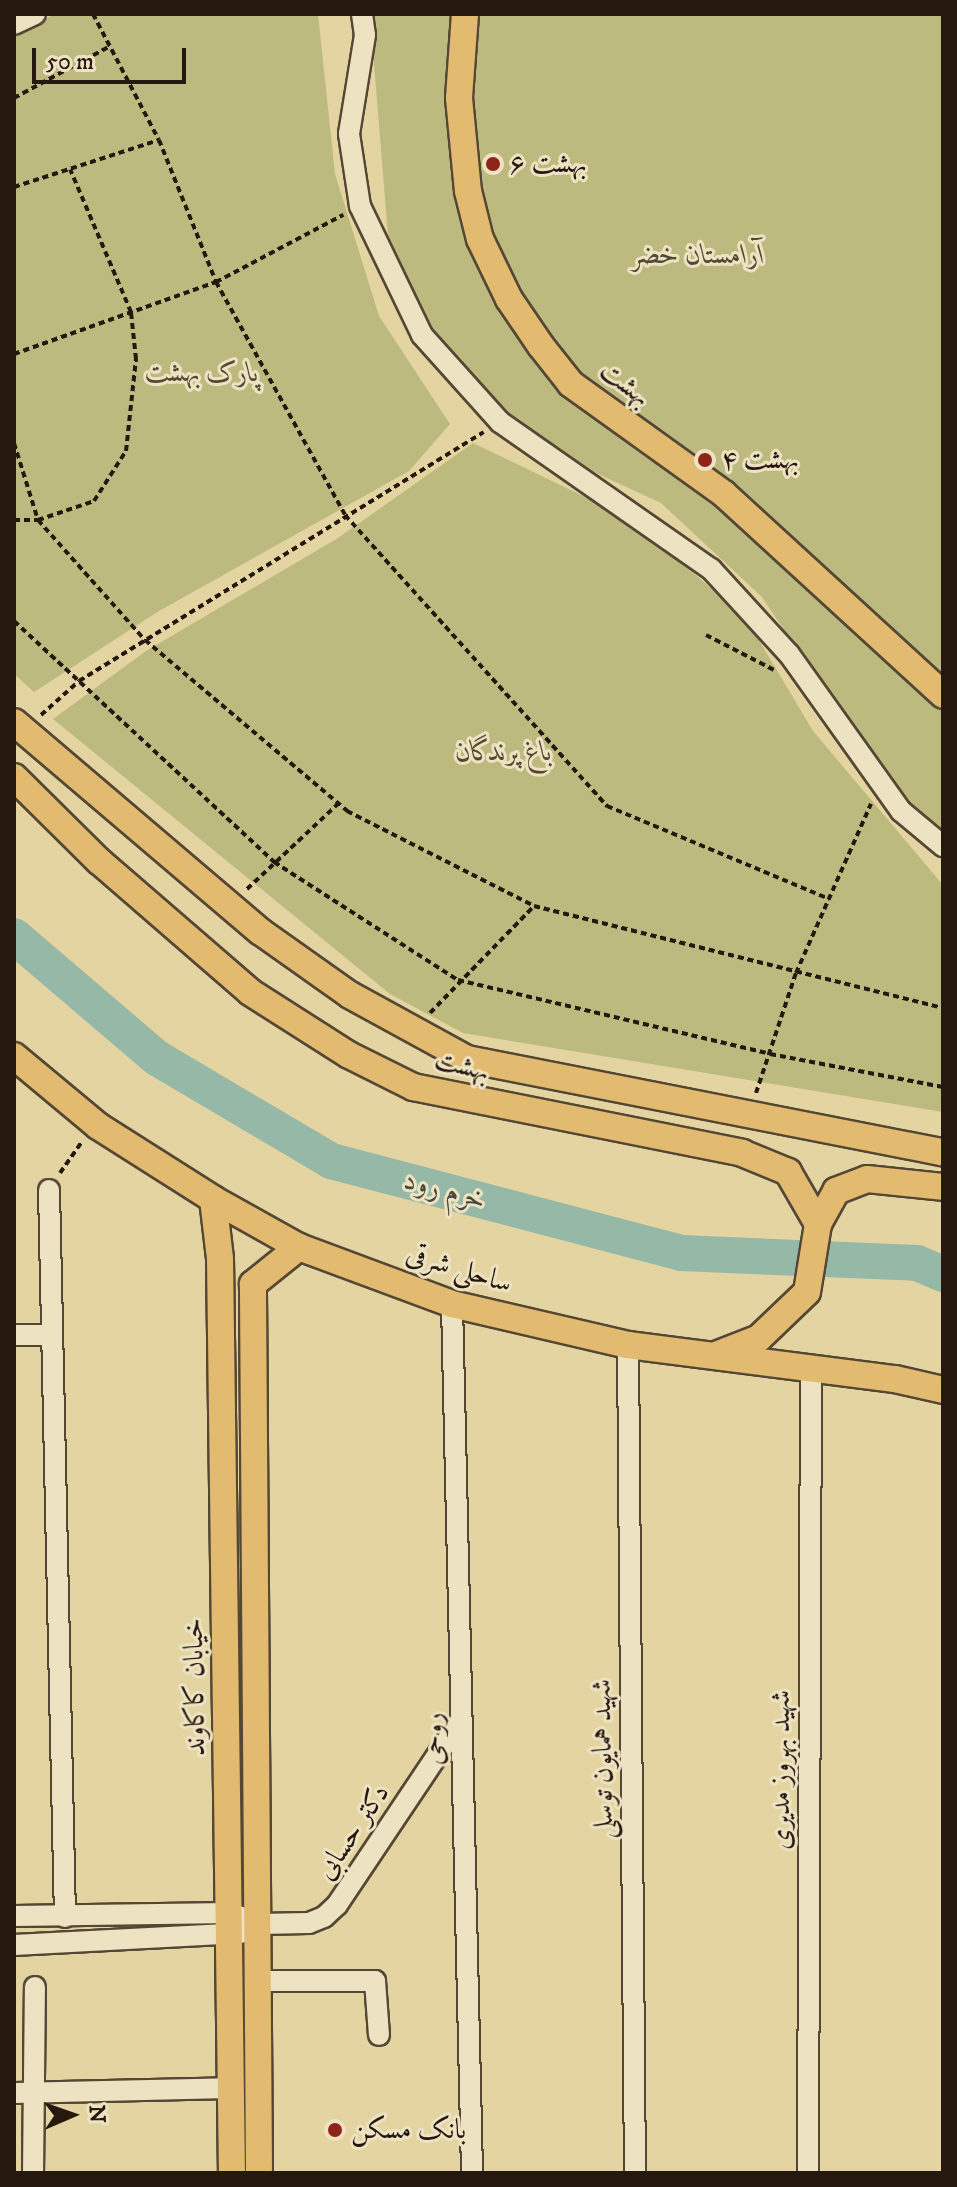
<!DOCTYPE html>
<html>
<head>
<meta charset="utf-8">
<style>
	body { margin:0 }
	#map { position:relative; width:957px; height:2187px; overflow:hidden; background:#e4d4a1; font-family:"IM FELL DW Pica",Amiri,serif }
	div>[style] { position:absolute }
	.green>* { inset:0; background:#bcba7f }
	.river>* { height:36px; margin:-18px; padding:0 18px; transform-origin:18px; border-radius:18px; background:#95b8a7 }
	.path>* { height:4px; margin-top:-2px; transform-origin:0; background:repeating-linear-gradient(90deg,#24180f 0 6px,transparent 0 10px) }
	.roads { filter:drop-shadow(2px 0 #544734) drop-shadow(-2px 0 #544734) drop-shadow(0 2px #544734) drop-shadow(0 -2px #544734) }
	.minor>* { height:20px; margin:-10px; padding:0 10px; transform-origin:10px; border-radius:10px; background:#ede3c2 }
	.major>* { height:26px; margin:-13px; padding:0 13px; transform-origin:13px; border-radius:13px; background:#e2ba70 }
	.dots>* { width:22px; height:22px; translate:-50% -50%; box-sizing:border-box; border:4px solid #ede3c2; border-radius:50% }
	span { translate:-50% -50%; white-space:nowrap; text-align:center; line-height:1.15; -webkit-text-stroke:6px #ede3c2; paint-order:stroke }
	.poi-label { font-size:28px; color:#24180f }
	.left { translate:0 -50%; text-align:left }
	.park-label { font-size:28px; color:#524931; font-style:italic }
	.street-label { font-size:28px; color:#24180f }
	.water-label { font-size:30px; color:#46483d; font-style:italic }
	.frame { position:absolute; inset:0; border:16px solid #24180f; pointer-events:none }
	.north { position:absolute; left:32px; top:2075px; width:80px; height:80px; -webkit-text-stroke:6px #ede3c2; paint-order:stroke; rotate:88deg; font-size:22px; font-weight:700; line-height:32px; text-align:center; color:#24180f }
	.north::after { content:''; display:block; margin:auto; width:28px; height:36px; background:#24180f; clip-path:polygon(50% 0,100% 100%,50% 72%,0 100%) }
	.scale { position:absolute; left:32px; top:48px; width:154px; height:36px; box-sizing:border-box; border:4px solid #24180f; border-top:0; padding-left:10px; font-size:24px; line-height:28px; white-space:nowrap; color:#24180f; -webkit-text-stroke:6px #ede3c2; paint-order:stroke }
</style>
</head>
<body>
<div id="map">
	<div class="green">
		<div style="clip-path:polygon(55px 14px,318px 14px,335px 174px,379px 316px,450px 424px,409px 471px,159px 611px,34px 692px,14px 674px,14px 35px)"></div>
		<div style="clip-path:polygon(370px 14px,943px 14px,943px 837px,885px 783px,762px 597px,661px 503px,494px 426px,391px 273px)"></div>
		<div style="clip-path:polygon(473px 443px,633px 520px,747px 620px,813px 731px,943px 885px,943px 1112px,463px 1033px,390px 994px,53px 719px,146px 651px,338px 538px)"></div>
	</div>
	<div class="river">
		<div style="left:14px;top:936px;width:188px;rotate:40.5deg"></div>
		<div style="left:157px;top:1058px;width:202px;rotate:30.6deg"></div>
		<div style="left:331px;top:1161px;width:362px;rotate:14.7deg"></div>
		<div style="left:681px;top:1253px;width:236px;rotate:2.4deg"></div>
		<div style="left:917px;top:1263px;width:28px;rotate:23deg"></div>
	</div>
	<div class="path">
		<div style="left:93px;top:14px;width:142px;rotate:62.4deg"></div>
		<div style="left:159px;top:140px;width:153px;rotate:68.1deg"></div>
		<div style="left:216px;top:282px;width:266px;rotate:61deg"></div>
		<div style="left:345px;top:515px;width:392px;rotate:48deg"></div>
		<div style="left:607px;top:806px;width:241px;rotate:22.7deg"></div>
		<div style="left:14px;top:98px;width:109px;rotate:-28.4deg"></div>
		<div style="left:14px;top:187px;width:152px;rotate:-18deg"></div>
		<div style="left:14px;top:354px;width:214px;rotate:-19.6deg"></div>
		<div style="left:216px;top:282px;width:144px;rotate:-27.8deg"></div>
		<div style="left:14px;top:443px;width:81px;rotate:72.7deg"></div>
		<div style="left:38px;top:520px;width:161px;rotate:48.3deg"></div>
		<div style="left:145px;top:640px;width:265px;rotate:40.2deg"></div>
		<div style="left:347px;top:811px;width:210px;rotate:26.9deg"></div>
		<div style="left:534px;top:906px;width:422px;rotate:14deg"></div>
		<div style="left:14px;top:520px;width:24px"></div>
		<div style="left:38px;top:520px;width:59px;rotate:-18.7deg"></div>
		<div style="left:94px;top:501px;width:59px;rotate:-57.4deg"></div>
		<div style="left:126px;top:451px;width:93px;rotate:-83.8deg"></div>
		<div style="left:136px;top:359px;width:47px;rotate:-96.1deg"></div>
		<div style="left:131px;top:312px;width:155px;rotate:-113.1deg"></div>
		<div style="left:14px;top:621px;width:355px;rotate:42.8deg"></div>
		<div style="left:274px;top:862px;width:219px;rotate:32.7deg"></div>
		<div style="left:458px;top:980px;width:321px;rotate:13.3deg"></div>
		<div style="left:770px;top:1054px;width:176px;rotate:10.8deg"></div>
		<div style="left:706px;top:635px;width:79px;rotate:27.2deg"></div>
		<div style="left:41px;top:715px;width:51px;rotate:-41.8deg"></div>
		<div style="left:79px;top:681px;width:475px;rotate:-31.6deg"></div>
		<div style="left:247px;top:889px;width:126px;rotate:-43.1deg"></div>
		<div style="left:430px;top:1013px;width:149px;rotate:-45.8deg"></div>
		<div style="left:756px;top:1093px;width:126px;rotate:-71.6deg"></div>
		<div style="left:796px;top:973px;width:185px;rotate:-66.1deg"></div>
		<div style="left:60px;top:1173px;width:38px;rotate:-55deg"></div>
	</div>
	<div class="roads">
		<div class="minor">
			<div style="left:362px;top:14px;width:21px;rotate:82deg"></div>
			<div style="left:365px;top:35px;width:100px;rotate:99.2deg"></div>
			<div style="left:349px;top:134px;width:73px;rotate:81.3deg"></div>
			<div style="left:360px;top:206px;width:143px;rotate:64.3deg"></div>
			<div style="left:422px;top:335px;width:117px;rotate:48.1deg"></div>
			<div style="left:500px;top:422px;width:257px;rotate:34.9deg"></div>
			<div style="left:711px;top:569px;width:115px;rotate:47.5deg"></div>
			<div style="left:789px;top:654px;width:193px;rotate:54.5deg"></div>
			<div style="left:901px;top:811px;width:55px;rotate:39.8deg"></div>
			<div style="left:14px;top:24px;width:23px;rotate:-25deg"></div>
			<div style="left:49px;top:1190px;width:727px;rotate:88.74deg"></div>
			<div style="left:452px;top:1304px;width:869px;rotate:88.68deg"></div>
			<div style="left:14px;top:1335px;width:38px"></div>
			<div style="left:628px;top:1345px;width:828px;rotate:89.52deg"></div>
			<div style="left:14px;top:1916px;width:217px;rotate:-0.8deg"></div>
			<div style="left:231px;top:1913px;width:29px;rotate:22deg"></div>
			<div style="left:258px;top:1924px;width:51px;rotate:-1.1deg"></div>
			<div style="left:309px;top:1923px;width:16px;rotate:-22deg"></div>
			<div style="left:324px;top:1917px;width:18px;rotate:-43deg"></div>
			<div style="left:337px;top:1905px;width:223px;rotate:-56.2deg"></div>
			<div style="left:14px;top:1945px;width:227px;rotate:-3deg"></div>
			<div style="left:258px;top:1981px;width:117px"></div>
			<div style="left:375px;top:1981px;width:54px;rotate:85.8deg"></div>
			<div style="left:14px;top:2093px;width:216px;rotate:-1.3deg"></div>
			<div style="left:33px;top:2173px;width:186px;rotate:-89.4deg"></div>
			<div style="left:808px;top:2173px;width:805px;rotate:-89.79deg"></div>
		</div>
		<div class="major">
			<div style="left:465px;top:14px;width:84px;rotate:94.1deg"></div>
			<div style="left:459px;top:98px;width:93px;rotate:84.5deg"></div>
			<div style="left:468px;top:191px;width:49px;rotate:76deg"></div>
			<div style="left:480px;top:239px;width:67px;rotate:64.2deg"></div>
			<div style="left:509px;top:299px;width:57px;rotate:55.8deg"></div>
			<div style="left:541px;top:346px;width:48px;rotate:51.7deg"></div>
			<div style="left:571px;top:384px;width:188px;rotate:35.7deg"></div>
			<div style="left:724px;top:494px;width:297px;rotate:42.5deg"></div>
			<div style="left:14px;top:722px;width:324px;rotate:40.4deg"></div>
			<div style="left:261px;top:932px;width:109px;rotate:35.3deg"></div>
			<div style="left:350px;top:995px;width:133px;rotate:28.7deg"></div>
			<div style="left:467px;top:1059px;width:485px;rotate:11.1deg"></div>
			<div style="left:14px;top:777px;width:120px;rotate:44.7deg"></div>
			<div style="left:99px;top:861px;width:200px;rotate:40.9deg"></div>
			<div style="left:250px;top:992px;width:117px;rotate:32.5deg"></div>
			<div style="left:349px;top:1055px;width:72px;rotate:26.6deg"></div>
			<div style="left:413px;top:1087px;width:336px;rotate:11.3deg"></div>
			<div style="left:742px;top:1153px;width:50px;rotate:22.4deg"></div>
			<div style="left:788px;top:1172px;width:60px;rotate:60deg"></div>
			<div style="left:14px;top:1056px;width:109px;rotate:39.8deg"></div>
			<div style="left:98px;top:1126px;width:136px;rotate:32.4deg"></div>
			<div style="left:213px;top:1199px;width:98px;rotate:29.2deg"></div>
			<div style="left:299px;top:1247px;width:163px;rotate:20.4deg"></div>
			<div style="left:452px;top:1304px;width:181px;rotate:13.1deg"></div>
			<div style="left:628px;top:1345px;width:269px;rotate:7.3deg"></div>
			<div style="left:895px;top:1379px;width:49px;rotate:12.9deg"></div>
			<div style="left:213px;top:1199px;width:60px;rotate:83.3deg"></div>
			<div style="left:220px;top:1259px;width:914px;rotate:89.25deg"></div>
			<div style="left:718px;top:1354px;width:44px;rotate:-21.3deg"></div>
			<div style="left:759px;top:1338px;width:66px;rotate:-43.8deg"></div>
			<div style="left:807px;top:1292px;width:69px;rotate:-80.8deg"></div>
			<div style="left:818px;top:1224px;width:38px;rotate:-61deg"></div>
			<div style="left:836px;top:1191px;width:33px;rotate:-21deg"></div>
			<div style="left:867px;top:1179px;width:76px;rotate:6deg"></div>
			<div style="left:259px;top:2173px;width:889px;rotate:-90.39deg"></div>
			<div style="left:253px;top:1284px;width:59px;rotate:-38.8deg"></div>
		</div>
	</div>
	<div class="dots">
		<div style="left:493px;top:164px;background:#8f2418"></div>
		<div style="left:705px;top:460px;background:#8f2418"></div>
		<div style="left:335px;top:2130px;background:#8f2418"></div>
	</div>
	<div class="poi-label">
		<span class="left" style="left:509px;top:164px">بهشت ۶</span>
		<span class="left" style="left:721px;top:460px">بهشت ۴</span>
		<span class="left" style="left:351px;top:2130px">بانک مسکن</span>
	</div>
	<div class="park-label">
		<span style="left:698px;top:255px">آرامستان خضر</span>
		<span style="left:202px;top:373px">پارک بهشت</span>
		<span style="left:504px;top:752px">باغ پرندگان</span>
	</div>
	<div class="street-label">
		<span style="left:625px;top:384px;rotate:37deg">بهشت</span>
		<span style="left:462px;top:1066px;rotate:14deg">بهشت</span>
		<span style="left:459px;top:1269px;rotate:17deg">ساحلی شرقی</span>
		<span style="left:195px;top:1687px;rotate:-91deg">خیابان کاکاوند</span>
		<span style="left:434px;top:1739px;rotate:-91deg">روحی</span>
		<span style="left:603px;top:1759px;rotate:-91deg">شهید همایون توسلی</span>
		<span style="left:781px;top:1770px;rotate:-90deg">شهید بهروز مدیری</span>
		<span style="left:353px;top:1832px;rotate:-56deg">دکتر حسابی</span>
	</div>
	<div class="water-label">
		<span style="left:445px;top:1191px;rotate:15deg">خرم رود</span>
	</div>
	<div class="frame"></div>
	<div class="north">N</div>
	<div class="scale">50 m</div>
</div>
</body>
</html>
